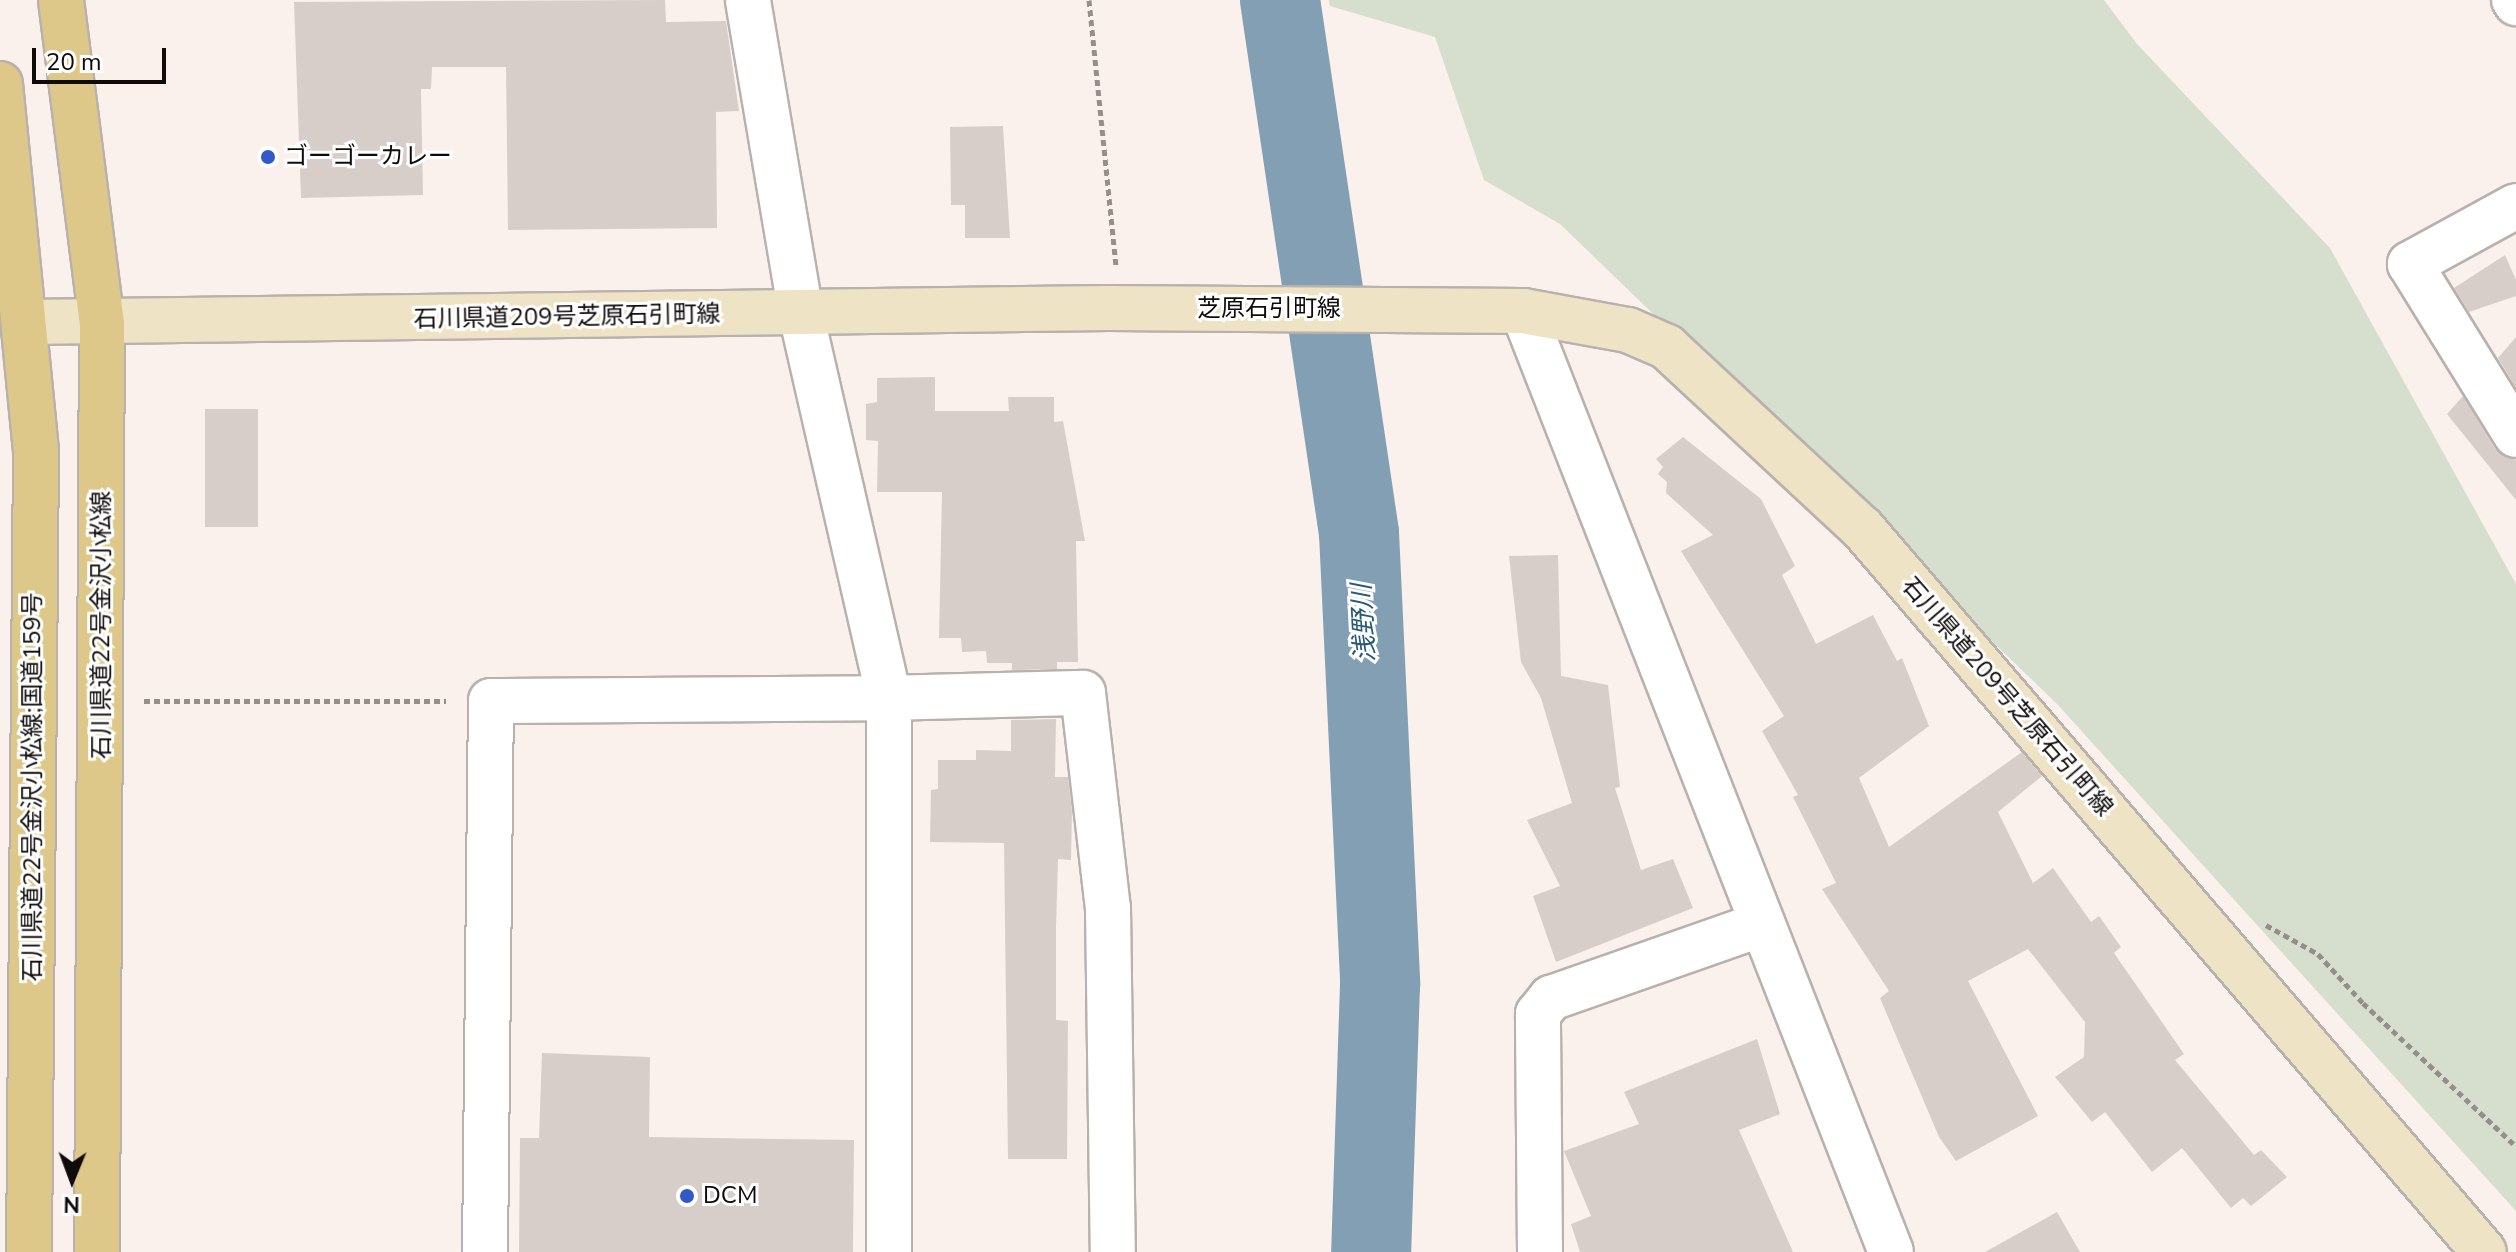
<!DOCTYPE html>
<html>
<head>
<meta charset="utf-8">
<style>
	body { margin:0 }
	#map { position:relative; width:2516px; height:1252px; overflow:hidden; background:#faf1ed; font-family:"Nunito Sans","Noto Sans JP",sans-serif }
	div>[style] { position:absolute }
	.green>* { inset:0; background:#d6dfcd }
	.river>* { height:80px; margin:-40px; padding:0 40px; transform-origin:40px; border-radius:40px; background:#829fb4 }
	.building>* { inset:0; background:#d7ceca; transform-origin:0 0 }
	.path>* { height:5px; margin-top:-2.5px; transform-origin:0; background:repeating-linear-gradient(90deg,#958f8c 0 6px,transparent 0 10px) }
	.roads { filter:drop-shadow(2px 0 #b9b1ad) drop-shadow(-2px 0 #b9b1ad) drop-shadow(0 2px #b9b1ad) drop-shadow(0 -2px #b9b1ad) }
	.minor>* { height:44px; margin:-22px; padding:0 22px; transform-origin:22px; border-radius:22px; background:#fff }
	.tertiary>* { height:44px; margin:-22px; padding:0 22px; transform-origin:22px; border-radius:22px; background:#fff }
	.secondary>* { height:44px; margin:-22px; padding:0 22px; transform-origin:22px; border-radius:22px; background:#eee3c4 }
	.primary>* { height:44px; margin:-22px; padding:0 22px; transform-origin:22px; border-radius:22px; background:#ddc88a }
	.dots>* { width:22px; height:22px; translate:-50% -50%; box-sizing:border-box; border:4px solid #fff; border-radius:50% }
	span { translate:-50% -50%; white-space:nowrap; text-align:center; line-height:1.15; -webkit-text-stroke:6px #fff; paint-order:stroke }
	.poi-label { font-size:24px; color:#0e0b0a }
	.left { translate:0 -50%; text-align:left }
	.street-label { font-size:24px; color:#0e0b0a }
	.water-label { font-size:26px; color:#285978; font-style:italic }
	.north { position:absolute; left:32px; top:1140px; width:80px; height:80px; -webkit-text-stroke:6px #fff; paint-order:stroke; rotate:181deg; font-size:22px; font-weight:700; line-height:32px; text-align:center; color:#0e0b0a }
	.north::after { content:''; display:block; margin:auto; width:28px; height:36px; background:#0e0b0a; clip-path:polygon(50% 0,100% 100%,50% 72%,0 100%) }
	.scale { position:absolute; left:32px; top:48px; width:134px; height:36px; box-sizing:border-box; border:4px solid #0e0b0a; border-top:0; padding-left:10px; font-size:24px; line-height:28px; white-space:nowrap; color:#0e0b0a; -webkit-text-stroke:6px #fff; paint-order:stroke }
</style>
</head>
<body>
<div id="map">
	<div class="green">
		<div style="clip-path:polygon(1329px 0,2104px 0,2137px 44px,2330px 248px,2516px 584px,2516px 1211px,2057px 704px,1560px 224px,1484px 180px,1435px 37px,1330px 6px)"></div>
	</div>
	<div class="river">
		<div style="left:1280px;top:0;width:539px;rotate:81.57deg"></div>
		<div style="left:1359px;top:533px;width:452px;rotate:87.3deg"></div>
		<div style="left:1380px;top:985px;width:267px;rotate:91.9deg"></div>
	</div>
	<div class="building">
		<div style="clip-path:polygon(665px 0,666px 22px,726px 21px,739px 111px,716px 112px,717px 228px,508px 230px,506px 67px,432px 67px,431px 89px,421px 89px,423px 195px,301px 198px,294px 2px)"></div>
		<div style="clip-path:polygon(1003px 126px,1010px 238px,965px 238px,965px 205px,951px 205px,950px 127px)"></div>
		<div style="clip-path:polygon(2505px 255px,2516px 280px,2516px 296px,2469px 312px,2454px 288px)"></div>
		<div style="clip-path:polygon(2516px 337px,2516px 388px,2498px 358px)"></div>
		<div style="clip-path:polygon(935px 377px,935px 411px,1009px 411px,1008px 397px,1054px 397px,1054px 422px,1063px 421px,1085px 541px,1076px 541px,1078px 662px,1057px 662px,1057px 669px,1012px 670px,1012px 663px,987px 663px,986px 651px,962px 652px,961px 638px,939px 638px,942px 492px,877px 492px,878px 441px,866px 440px,866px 404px,877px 402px,877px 378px)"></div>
		<div style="clip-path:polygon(2463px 396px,2495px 449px,2516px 460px,2516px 500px,2447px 414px)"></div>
		<div style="left:205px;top:409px;width:53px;height:118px"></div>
		<div style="clip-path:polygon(1683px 437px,1761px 499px,1795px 566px,1782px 575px,1816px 644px,1873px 615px,1897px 661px,1902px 658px,1929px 726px,1859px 778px,1889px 847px,2022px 752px,2042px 776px,1998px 812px,2033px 883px,2053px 868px,2091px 922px,2099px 916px,2121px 947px,2114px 953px,2184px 1054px,2175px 1060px,2254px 1155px,2261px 1150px,2287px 1177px,2251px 1206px,2243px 1198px,2231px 1208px,2182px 1148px,2152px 1172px,2105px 1112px,2092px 1122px,2055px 1077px,2084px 1057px,2085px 1022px,2028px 949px,1968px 981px,2038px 1116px,1956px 1161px,1939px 1137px,1880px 998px,1889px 991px,1822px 889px,1836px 883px,1793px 797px,1798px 795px,1762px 731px,1784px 716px,1681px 551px,1713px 535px,1666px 493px,1667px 482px,1658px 474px,1663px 467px,1656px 459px)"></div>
		<div style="clip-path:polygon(1558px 555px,1561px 676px,1608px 685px,1620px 787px,1615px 788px,1641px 870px,1673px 859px,1693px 908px,1556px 962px,1533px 896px,1560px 886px,1527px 820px,1572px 803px,1541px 698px,1521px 662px,1509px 556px)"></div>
		<div style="clip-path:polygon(1056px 719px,1055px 777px,1068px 777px,1072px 811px,1071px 860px,1058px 859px,1056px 929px,1056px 1020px,1068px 1021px,1067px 1159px,1008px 1159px,1004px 843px,930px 842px,931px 790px,938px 789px,938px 760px,976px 760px,976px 750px,1011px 751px,1011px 720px)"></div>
		<div style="clip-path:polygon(1757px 1039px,1780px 1114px,1739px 1130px,1793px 1252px,1580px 1252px,1571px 1224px,1591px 1216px,1564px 1151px,1639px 1124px,1624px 1092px)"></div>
		<div style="clip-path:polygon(542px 1053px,650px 1057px,649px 1137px,854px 1140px,853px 1252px,519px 1252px,520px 1138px,539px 1138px)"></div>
		<div style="clip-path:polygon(2057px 1212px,2080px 1252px,1985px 1252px)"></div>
	</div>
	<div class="path">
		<div style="left:1089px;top:0;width:267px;rotate:84.2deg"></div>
		<div style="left:144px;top:701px;width:302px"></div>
		<div style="left:2266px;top:925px;width:60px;rotate:29.1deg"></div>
		<div style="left:2318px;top:954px;width:67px;rotate:47.4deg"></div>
		<div style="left:2363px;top:1003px;width:209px;rotate:43.1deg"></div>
	</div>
	<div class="roads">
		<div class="minor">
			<div style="left:2514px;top:0;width:4px;rotate:56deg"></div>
			<div style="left:2516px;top:206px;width:121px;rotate:151.3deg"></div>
			<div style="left:2410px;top:264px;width:201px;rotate:58.2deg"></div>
			<div style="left:485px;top:1252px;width:551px;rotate:-89.38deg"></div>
			<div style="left:491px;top:701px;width:398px;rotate:-0.4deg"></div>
			<div style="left:889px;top:698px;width:394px;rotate:-102.9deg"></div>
			<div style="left:801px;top:314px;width:318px;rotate:-99.6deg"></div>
			<div style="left:889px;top:1252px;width:554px;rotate:-90deg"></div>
			<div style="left:889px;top:698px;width:194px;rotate:-1.5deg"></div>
			<div style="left:1083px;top:693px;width:216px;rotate:83.4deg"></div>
			<div style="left:1108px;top:908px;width:344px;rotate:89.2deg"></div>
			<div style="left:1540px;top:1252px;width:238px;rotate:-90.5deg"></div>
			<div style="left:1538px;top:1014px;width:21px;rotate:-51deg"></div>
			<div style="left:1551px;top:998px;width:224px;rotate:-19.3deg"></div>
		</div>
		<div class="tertiary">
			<div style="left:1523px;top:311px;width:1010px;rotate:68.64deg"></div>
		</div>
		<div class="secondary">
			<div style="left:25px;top:322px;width:1084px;rotate:-0.74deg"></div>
			<div style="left:1109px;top:308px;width:414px;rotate:0.4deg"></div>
			<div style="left:1523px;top:311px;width:107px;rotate:10.3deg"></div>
			<div style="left:1628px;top:330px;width:43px;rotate:23.6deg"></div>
			<div style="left:1667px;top:347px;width:266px;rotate:42.9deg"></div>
			<div style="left:1862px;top:528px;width:954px;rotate:49.33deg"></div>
		</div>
		<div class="primary">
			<div style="left:61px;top:0;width:327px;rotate:82.8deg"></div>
			<div style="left:102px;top:324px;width:928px;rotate:90.31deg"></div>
			<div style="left:0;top:84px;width:369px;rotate:84.4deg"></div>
			<div style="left:36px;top:451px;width:801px;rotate:90.5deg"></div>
		</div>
	</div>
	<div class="dots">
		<div style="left:268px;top:157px;background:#3159c9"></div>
		<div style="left:687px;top:1196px;background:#3159c9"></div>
	</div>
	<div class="poi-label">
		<span class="left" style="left:284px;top:157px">ゴーゴーカレー</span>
		<span class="left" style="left:703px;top:1196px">DCM</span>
	</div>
	<div class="street-label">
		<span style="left:1269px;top:309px">芝原石引町線</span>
		<span style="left:567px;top:317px;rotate:-1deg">石川県道209号芝原石引町線</span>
		<span style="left:102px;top:625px;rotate:-90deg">石川県道22号金沢小松線</span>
		<span style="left:2007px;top:697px;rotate:49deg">石川県道209号芝原石引町線</span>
		<span style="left:33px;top:787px;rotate:-90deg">石川県道22号金沢小松線;国道159号</span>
	</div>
	<div class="water-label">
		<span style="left:1364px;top:623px;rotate:-93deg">浅野川</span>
	</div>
	<div class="north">N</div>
	<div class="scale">20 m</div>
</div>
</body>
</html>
